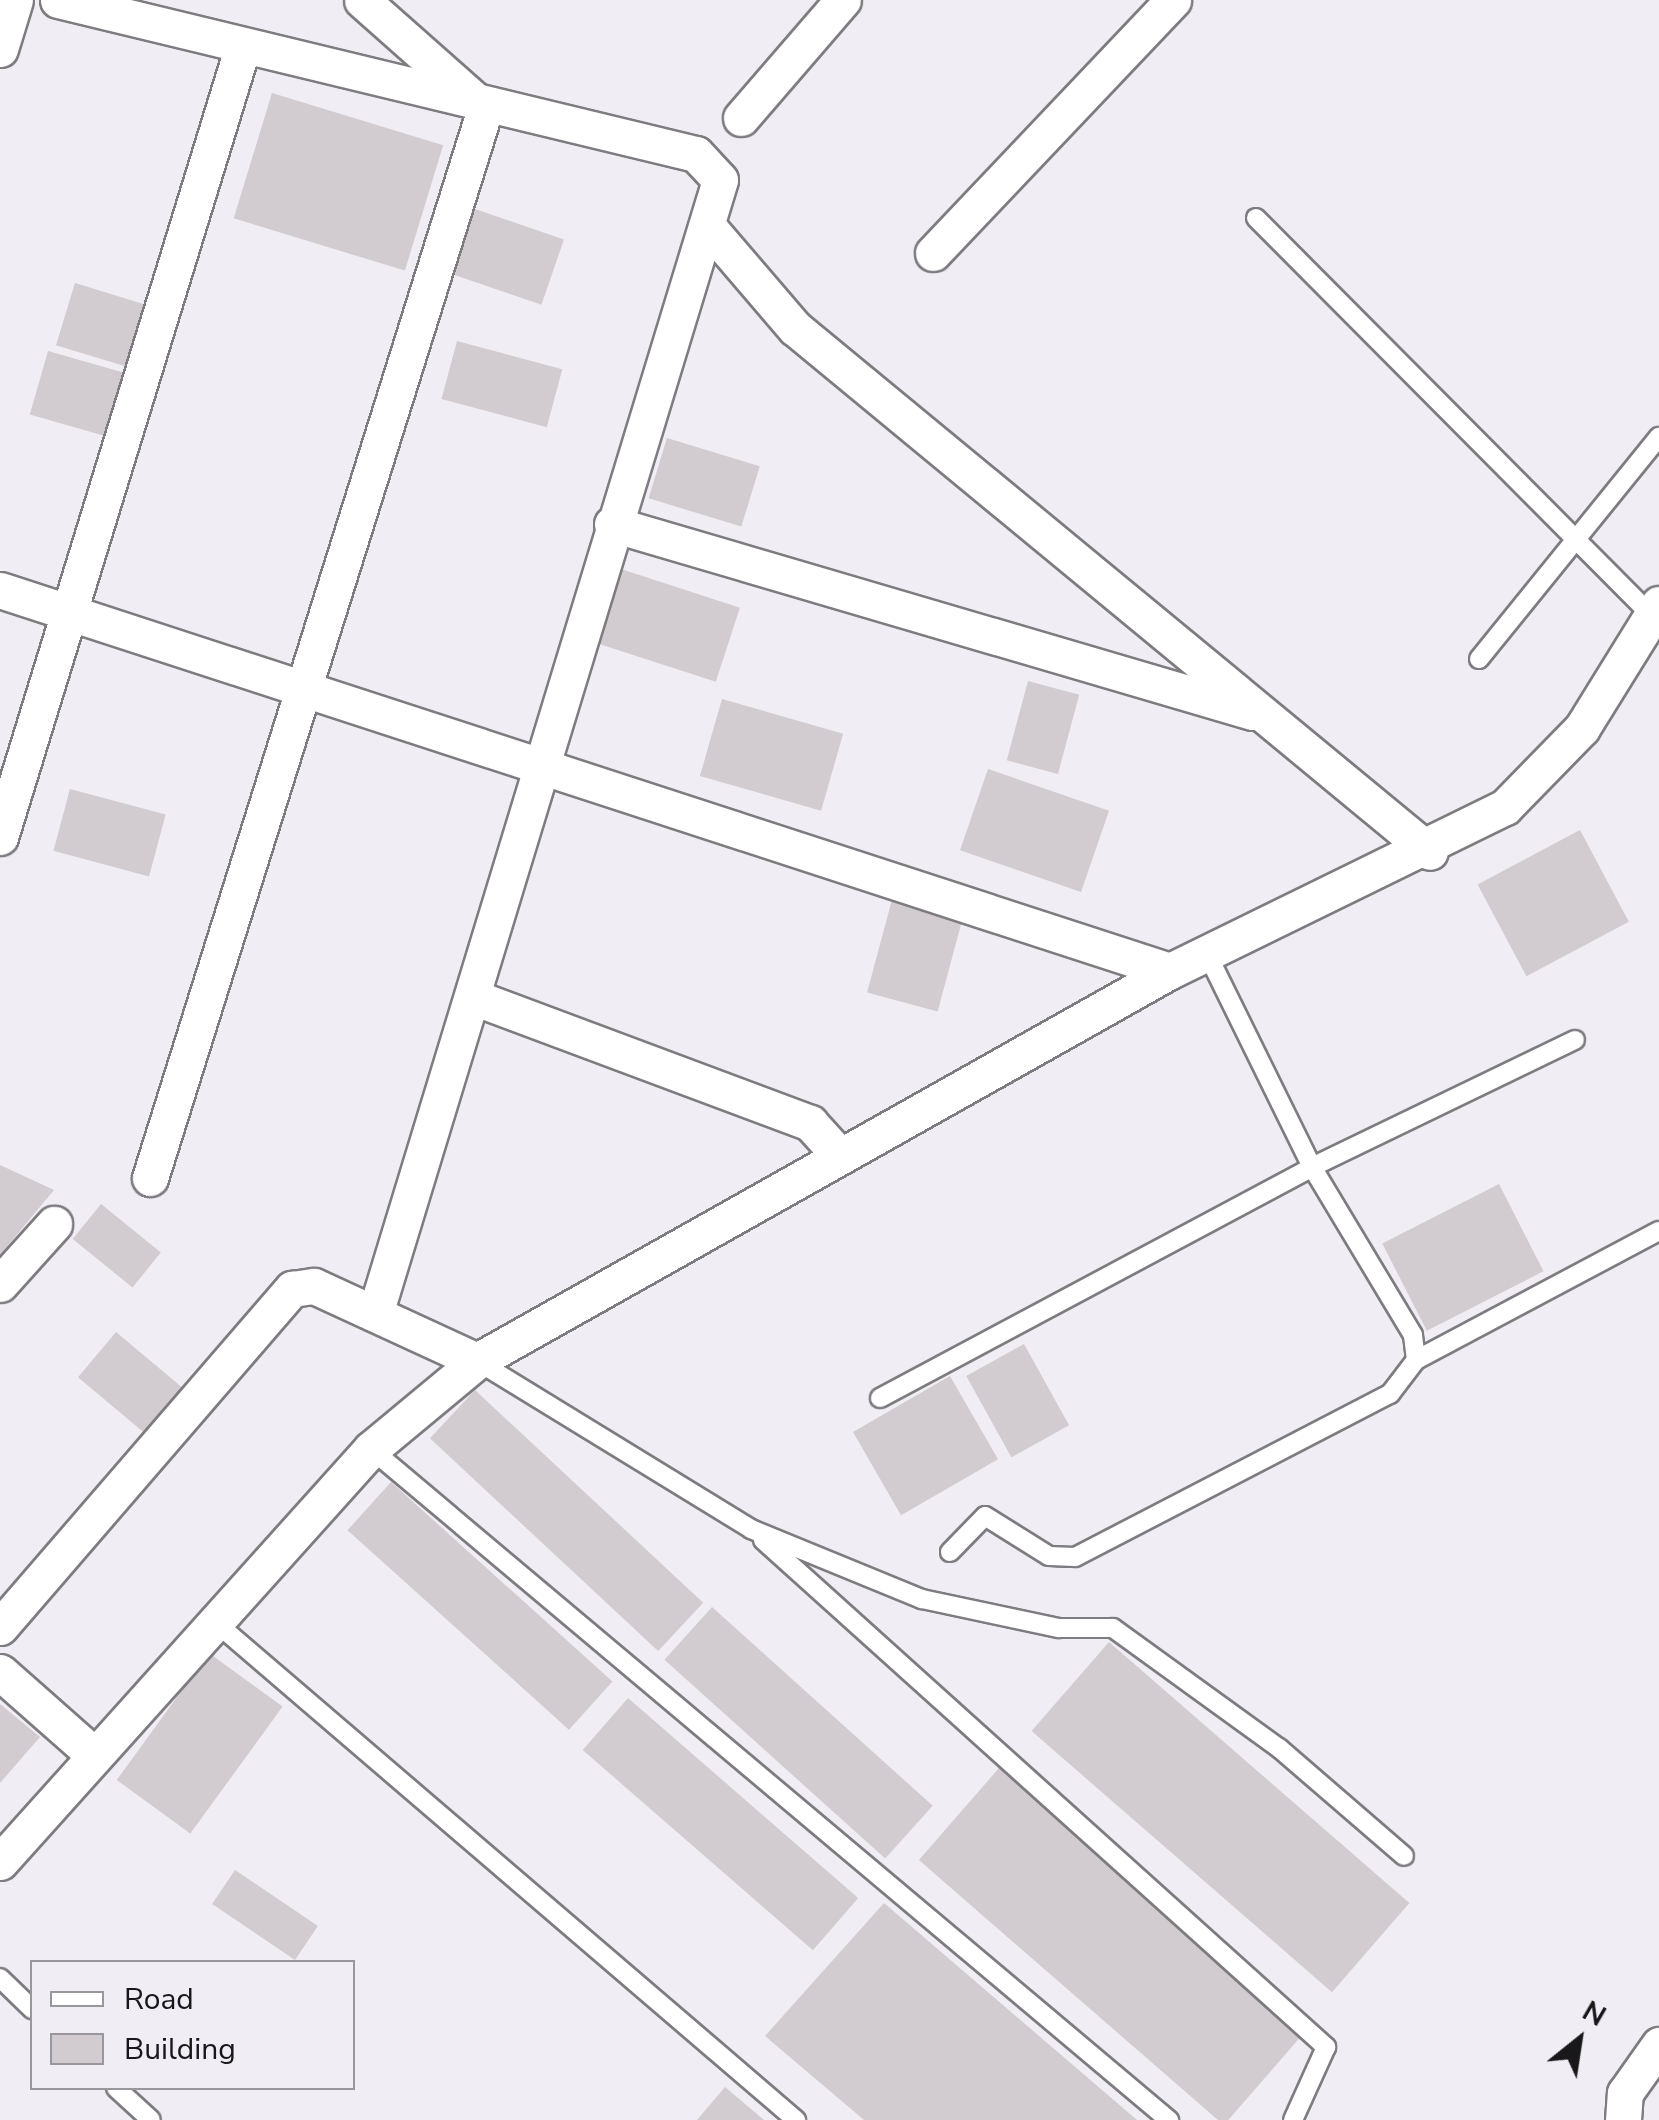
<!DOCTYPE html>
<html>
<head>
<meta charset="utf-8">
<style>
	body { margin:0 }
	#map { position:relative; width:1659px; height:2120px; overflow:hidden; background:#f0edf4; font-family:"Nunito Sans",sans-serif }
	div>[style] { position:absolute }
	.building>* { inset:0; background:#d2cbcf; transform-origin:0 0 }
	.roads { filter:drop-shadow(2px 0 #7e7b81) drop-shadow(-2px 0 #7e7b81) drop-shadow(0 2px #7e7b81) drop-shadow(0 -2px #7e7b81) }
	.service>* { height:18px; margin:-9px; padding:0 9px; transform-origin:9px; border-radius:9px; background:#fff }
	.minor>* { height:35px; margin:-17.5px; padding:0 17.5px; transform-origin:17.5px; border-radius:17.5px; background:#fff }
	span { translate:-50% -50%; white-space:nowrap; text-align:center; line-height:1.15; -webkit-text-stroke:9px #f0edf4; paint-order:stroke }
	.legend { position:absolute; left:30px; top:1960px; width:325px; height:130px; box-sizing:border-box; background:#f0edf4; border:2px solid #9a979c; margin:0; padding:12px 18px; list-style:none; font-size:30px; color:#181719 }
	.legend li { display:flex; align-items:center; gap:20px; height:50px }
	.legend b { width:50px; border:2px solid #9a979c }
	.north { position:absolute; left:1529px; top:1990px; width:100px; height:100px; -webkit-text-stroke:8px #f0edf4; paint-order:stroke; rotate:30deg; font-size:28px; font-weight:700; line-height:40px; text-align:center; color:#181719 }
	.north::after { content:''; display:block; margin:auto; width:35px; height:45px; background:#181719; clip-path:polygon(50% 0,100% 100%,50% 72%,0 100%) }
</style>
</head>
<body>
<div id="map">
	<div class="building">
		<div style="left:272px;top:93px;width:179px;height:131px;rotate:17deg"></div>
		<div style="left:475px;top:209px;width:94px;height:69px;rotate:19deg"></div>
		<div style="left:75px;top:283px;width:81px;height:65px;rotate:17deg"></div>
		<div style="left:457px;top:341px;width:109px;height:60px;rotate:15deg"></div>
		<div style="left:48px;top:351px;width:91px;height:66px;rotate:16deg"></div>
		<div style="left:667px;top:438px;width:97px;height:63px;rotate:17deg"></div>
		<div style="left:621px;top:569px;width:125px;height:78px;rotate:18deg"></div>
		<div style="left:1028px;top:681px;width:53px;height:82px;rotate:15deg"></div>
		<div style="left:722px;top:699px;width:126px;height:80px;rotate:16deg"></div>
		<div style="left:988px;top:769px;width:128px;height:86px;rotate:19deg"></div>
		<div style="left:70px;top:789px;width:99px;height:64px;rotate:15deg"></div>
		<div style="left:1580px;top:830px;width:104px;height:116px;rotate:62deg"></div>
		<div style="left:893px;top:896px;width:73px;height:100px;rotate:15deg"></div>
		<div style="clip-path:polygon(0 1165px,54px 1190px,0 1255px)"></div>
		<div style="left:1499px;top:1184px;width:98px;height:131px;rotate:63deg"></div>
		<div style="left:101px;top:1204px;width:77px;height:45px;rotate:39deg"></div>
		<div style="left:116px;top:1332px;width:86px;height:59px;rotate:40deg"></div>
		<div style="left:1024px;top:1344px;width:93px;height:66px;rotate:61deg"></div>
		<div style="left:950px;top:1376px;width:96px;height:112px;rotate:60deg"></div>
		<div style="left:475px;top:1390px;width:312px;height:66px;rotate:43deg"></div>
		<div style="left:391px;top:1482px;width:298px;height:65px;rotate:42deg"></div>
		<div style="left:712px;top:1607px;width:297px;height:71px;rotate:42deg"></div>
		<div style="left:1109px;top:1642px;width:398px;height:118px;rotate:41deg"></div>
		<div style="left:209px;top:1653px;width:91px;height:157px;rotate:36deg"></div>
		<div style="left:628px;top:1698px;width:305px;height:69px;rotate:41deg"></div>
		<div style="clip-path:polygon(0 1704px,40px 1737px,0 1783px)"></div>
		<div style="left:999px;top:1768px;width:404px;height:122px;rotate:41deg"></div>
		<div style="left:235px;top:1870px;width:100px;height:41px;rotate:34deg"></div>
		<div style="clip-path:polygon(884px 1903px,1137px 2120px,864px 2120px,765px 2036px)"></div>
		<div style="clip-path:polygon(725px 2087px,764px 2120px,697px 2120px)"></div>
	</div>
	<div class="roads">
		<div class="service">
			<div style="left:1256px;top:218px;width:561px;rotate:45.14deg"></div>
			<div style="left:1479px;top:659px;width:286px;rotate:-51deg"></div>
			<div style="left:1416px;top:1360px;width:275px;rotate:-28deg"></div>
			<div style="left:477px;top:1361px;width:321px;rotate:31.5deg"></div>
			<div style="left:751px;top:1529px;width:185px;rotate:22.3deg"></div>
			<div style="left:922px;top:1599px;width:140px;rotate:12deg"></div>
			<div style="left:1059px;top:1628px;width:54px"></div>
			<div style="left:1113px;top:1628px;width:205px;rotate:35.9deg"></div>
			<div style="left:1279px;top:1748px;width:165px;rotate:40.8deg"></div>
			<div style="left:880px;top:1398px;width:490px;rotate:-28.1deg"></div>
			<div style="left:1312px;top:1167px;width:292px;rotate:-25.8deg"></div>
			<div style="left:371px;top:1449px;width:1043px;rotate:40.06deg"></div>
			<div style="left:763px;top:1540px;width:758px;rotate:42deg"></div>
			<div style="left:1326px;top:2047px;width:80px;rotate:114.3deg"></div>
			<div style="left:950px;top:1552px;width:50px;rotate:-45.8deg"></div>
			<div style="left:985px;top:1516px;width:75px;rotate:32deg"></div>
			<div style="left:1049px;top:1556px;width:26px;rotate:2deg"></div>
			<div style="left:1075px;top:1557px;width:355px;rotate:-27.4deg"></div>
			<div style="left:1390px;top:1394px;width:43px;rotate:-52.6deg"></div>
			<div style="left:1416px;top:1360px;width:25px;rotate:-97deg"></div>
			<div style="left:1413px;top:1335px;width:196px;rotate:-121deg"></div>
			<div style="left:1312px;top:1167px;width:237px;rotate:-116.2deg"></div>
			<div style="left:214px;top:1621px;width:767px;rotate:40.61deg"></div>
			<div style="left:0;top:1978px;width:45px;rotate:44.1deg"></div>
			<div style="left:116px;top:2088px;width:47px;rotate:42.4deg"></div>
		</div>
		<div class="minor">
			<div style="left:58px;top:0;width:656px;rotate:13.57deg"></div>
			<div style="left:696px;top:154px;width:35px;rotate:47deg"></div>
			<div style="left:720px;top:180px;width:1185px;rotate:106.92deg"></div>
			<div style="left:0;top:49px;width:51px;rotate:-73deg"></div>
			<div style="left:741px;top:118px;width:156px;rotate:-49.2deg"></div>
			<div style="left:710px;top:229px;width:130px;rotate:49.4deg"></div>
			<div style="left:795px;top:328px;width:823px;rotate:39.53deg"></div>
			<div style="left:933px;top:253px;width:349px;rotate:-46.5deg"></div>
			<div style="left:612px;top:524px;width:667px;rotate:16.37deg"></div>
			<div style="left:0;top:590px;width:1230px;rotate:18.04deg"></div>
			<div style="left:0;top:837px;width:824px;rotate:-72.93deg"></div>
			<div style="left:473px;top:997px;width:360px;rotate:20.5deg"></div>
			<div style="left:810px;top:1123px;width:45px;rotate:47.7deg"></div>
			<div style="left:150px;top:1178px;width:1120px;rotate:-72.6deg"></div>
			<div style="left:485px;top:109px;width:164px;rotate:-138.5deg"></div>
			<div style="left:0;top:1284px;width:81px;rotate:-48deg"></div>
			<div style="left:0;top:1627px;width:447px;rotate:-49.2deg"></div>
			<div style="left:292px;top:1289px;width:22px;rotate:-8deg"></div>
			<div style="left:314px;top:1286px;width:179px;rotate:24.7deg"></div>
			<div style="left:0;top:1672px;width:123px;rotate:41.4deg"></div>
			<div style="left:0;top:1862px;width:555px;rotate:-48.07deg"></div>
			<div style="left:371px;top:1449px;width:138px;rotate:-39.7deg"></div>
			<div style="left:477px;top:1361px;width:795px;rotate:-29.37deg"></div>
			<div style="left:1170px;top:971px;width:373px;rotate:-26.1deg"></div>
			<div style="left:1505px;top:807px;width:110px;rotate:-45.7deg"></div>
			<div style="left:1582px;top:728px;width:146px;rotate:-58.2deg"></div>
			<div style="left:1623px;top:2120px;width:27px;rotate:-86deg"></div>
			<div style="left:1625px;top:2093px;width:59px;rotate:-54.7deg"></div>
		</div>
	</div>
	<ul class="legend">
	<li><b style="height:12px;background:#fff"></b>Road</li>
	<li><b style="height:28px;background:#d2cbcf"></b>Building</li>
	</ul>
	<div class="north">N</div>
</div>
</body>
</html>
